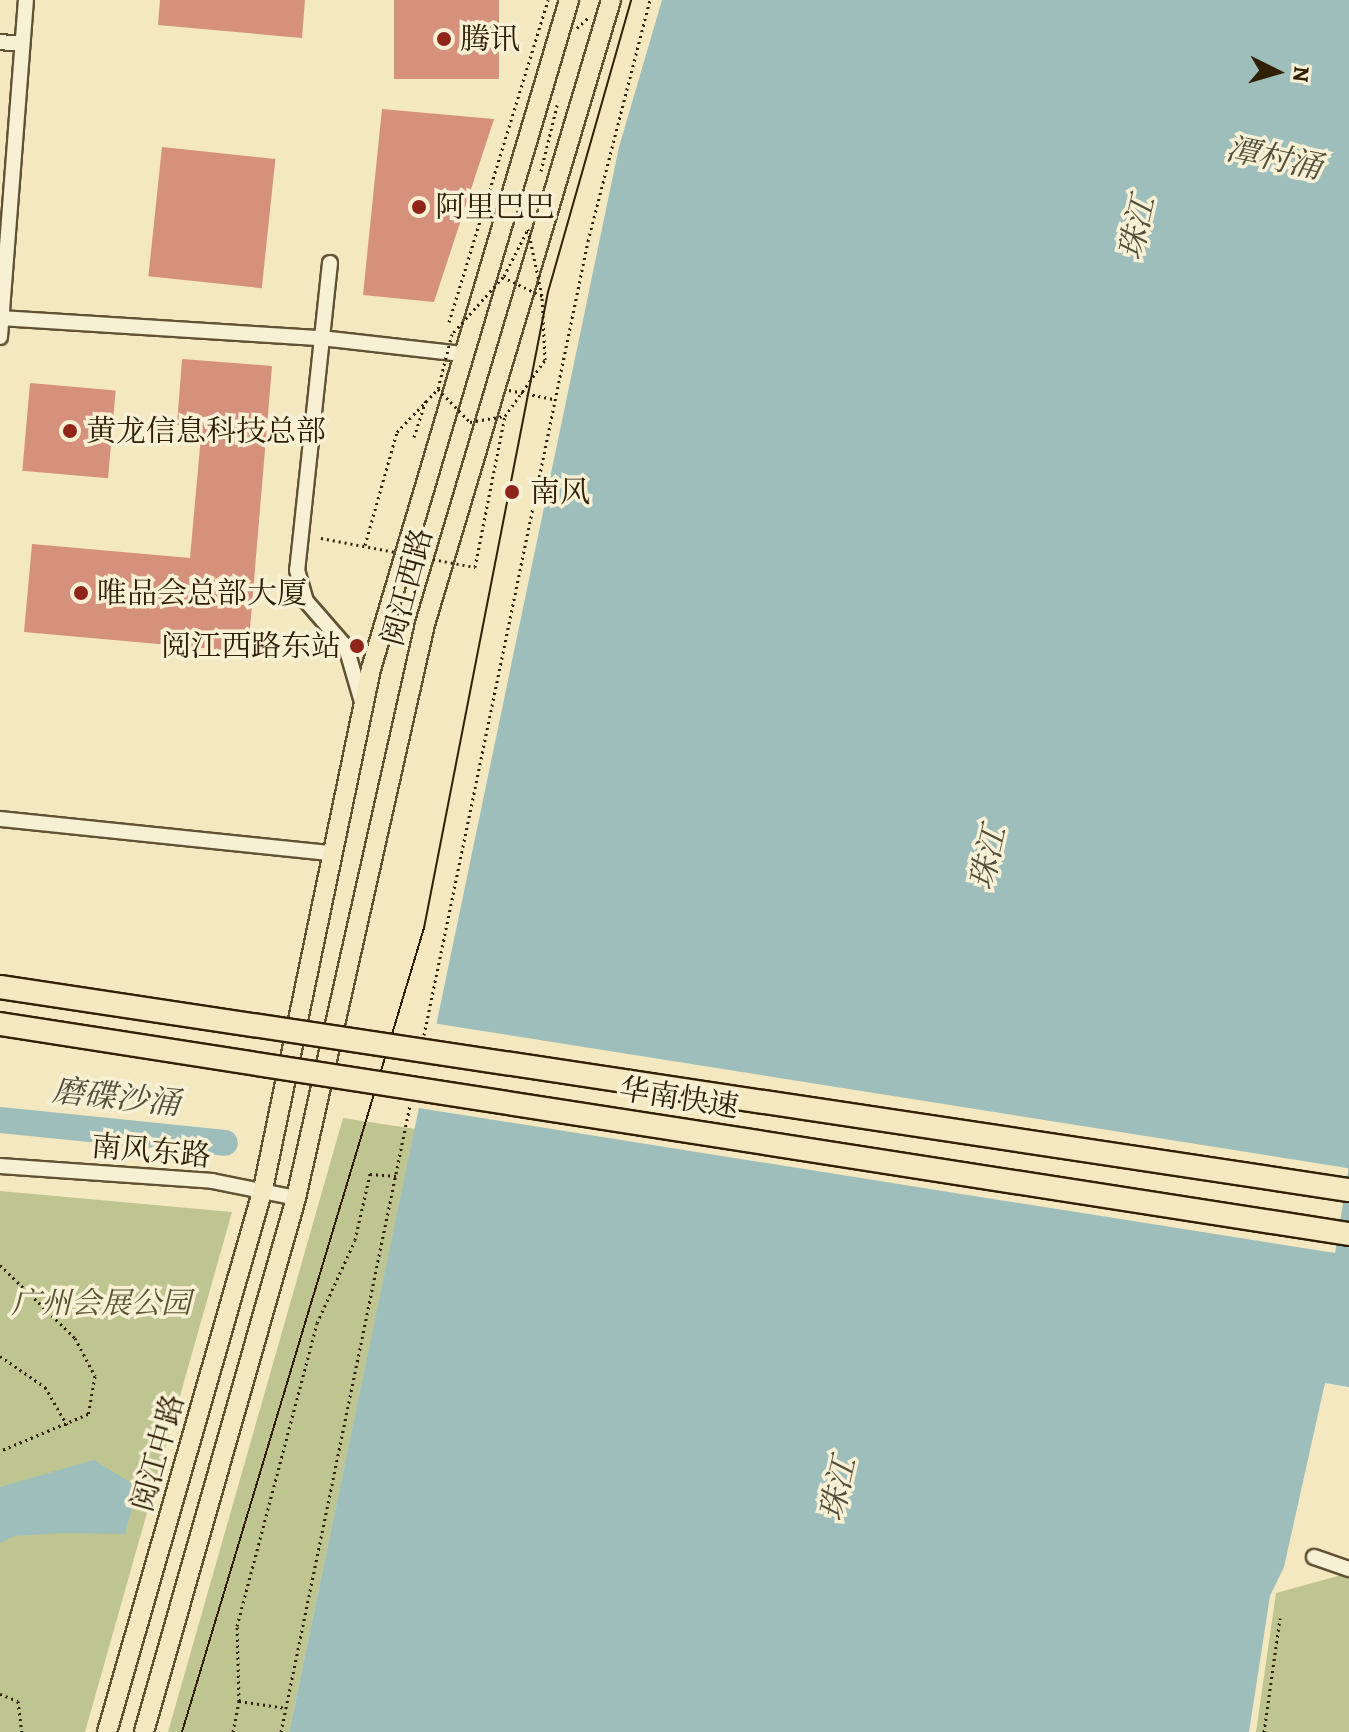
<!DOCTYPE html>
<html>
<head>
<meta charset="utf-8">
<style>
	body { margin:0 }
	#map { position:relative; width:1349px; height:1732px; overflow:hidden; background:#f3e8bf; font-family:Alegreya,"Noto Serif SC",serif }
	div>[style] { position:absolute }
	.green>* { inset:0; background:#bec590 }
	.water>* { inset:0; background:#9ebebb }
	.pier>* { inset:0; background:#f3e8bf; transform-origin:0 0 }
	.river>* { height:26px; margin:-13px; padding:0 13px; transform-origin:13px; border-radius:13px; background:#9ebebb }
	.building>* { inset:0; background:#d5917c; transform-origin:0 0 }
	.path>* { height:3px; margin-top:-1.5px; transform-origin:0; background:repeating-linear-gradient(90deg,#312005 0 2px,transparent 0 6px) }
	.roads { filter:drop-shadow(2px 0 #625234) drop-shadow(-2px 0 #625234) drop-shadow(0 2px #625234) drop-shadow(0 -2px #625234) }
	.minor>* { height:14px; margin:-7px; padding:0 7px; transform-origin:7px; border-radius:7px; background:#f7f0d5 }
	.major>* { height:18px; margin:-9px; padding:0 9px; transform-origin:9px; border-radius:9px; background:#f3e8bf }
	.tram>* { height:2px; margin:-1px; padding:0 1px; transform-origin:1px; border-radius:1px; background:#312005 }
	.path-bridge>* { height:3px; margin-top:-1.5px; transform-origin:0; background:repeating-linear-gradient(90deg,#312005 0 2px,transparent 0 6px) }
	.bridges { filter:drop-shadow(2px 0 #312005) drop-shadow(-2px 0 #312005) drop-shadow(0 2px #312005) drop-shadow(0 -2px #312005) }
	.highway-bridge>* { height:22px; margin:-11px; padding:0 11px; transform-origin:11px; border-radius:11px; background:#f3e8bf }
	.dots>* { width:22px; height:22px; translate:-50% -50%; box-sizing:border-box; border:4px solid #f7f0d5; border-radius:50% }
	span { translate:-50% -50%; white-space:nowrap; text-align:center; line-height:1.15; -webkit-text-stroke:7px #f7f0d5; paint-order:stroke }
	.poi-label { font-size:30px; color:#312005 }
	.left { translate:0 -50%; text-align:left }
	.right { translate:-100% -50%; text-align:right }
	.street-label { font-size:30px; color:#312005 }
	.park-label { font-size:30px; color:#5b522f; font-style:italic }
	.water-label { font-size:32px; color:#524f3c; font-style:italic }
	.north { position:absolute; left:1237px; top:32px; width:80px; height:80px; -webkit-text-stroke:6px #f7f0d5; paint-order:stroke; rotate:95deg; font-size:22px; font-weight:700; line-height:32px; text-align:center; color:#312005 }
	.north::after { content:''; display:block; margin:auto; width:28px; height:36px; background:#312005; clip-path:polygon(50% 0,100% 100%,50% 72%,0 100%) }
</style>
</head>
<body>
<div id="map">
	<div class="green">
		<div style="clip-path:polygon(343px 1118px,415px 1129px,289px 1732px,168px 1732px)"></div>
		<div style="clip-path:polygon(0 1191px,232px 1212px,85px 1732px,0 1732px)"></div>
		<div style="clip-path:polygon(1349px 1573px,1349px 1732px,1256px 1732px,1276px 1593px)"></div>
	</div>
	<div class="water">
		<div style="clip-path:polygon(662px 0,1349px 0,1349px 1387px,1325px 1383px,1284px 1567px,1270px 1596px,1249px 1732px,289px 1732px,619px 147px)"></div>
		<div style="clip-path:polygon(94px 1460px,138px 1487px,125px 1534px,61px 1533px,15px 1536px,0 1543px,0 1487px)"></div>
	</div>
	<div class="pier">
		<div style="left:432px;top:1023px;width:928px;height:86px;rotate:9deg"></div>
	</div>
	<div class="river">
		<div style="left:0;top:1120px;width:226px;rotate:5.8deg"></div>
	</div>
	<div class="building">
		<div style="clip-path:polygon(160px 0,305px 0,302px 38px,158px 25px)"></div>
		<div style="left:394px;top:0;width:105px;height:79px"></div>
		<div style="clip-path:polygon(382px 109px,494px 119px,434px 302px,363px 295px)"></div>
		<div style="left:162px;top:147px;width:114px;height:130px;rotate:6deg"></div>
		<div style="clip-path:polygon(182px 359px,272px 366px,248px 652px,24px 632px,32px 544px,190px 558px,202px 425px,177px 425px)"></div>
		<div style="left:30px;top:383px;width:86px;height:88px;rotate:5deg"></div>
	</div>
	<div class="path">
		<div style="left:577px;top:28px;width:16px;rotate:-43deg"></div>
		<div style="left:541px;top:171px;width:72px;rotate:-76.3deg"></div>
		<div style="left:449px;top:322px;width:337px;rotate:-72.9deg"></div>
		<div style="left:509px;top:390px;width:45px;rotate:11.6deg"></div>
		<div style="left:414px;top:437px;width:39px;rotate:-72deg"></div>
		<div style="left:424px;top:1035px;width:811px;rotate:-78.33deg"></div>
		<div style="left:588px;top:241px;width:249px;rotate:-75.6deg"></div>
		<div style="left:0;top:1265px;width:105px;rotate:44.2deg"></div>
		<div style="left:75px;top:1338px;width:43px;rotate:62.2deg"></div>
		<div style="left:95px;top:1376px;width:39px;rotate:100deg"></div>
		<div style="left:88px;top:1414px;width:95px;rotate:157.2deg"></div>
		<div style="left:0;top:1356px;width:55px;rotate:34.6deg"></div>
		<div style="left:45px;top:1387px;width:44px;rotate:59.9deg"></div>
		<div style="left:0;top:1694px;width:19px;rotate:21deg"></div>
		<div style="left:18px;top:1701px;width:31px;rotate:83deg"></div>
		<div style="left:239px;top:1701px;width:48px;rotate:8.5deg"></div>
		<div style="left:233px;top:1732px;width:32px;rotate:-79deg"></div>
		<div style="left:239px;top:1701px;width:75px;rotate:-91.5deg"></div>
		<div style="left:237px;top:1626px;width:313px;rotate:-75.2deg"></div>
		<div style="left:317px;top:1323px;width:91px;rotate:-65.4deg"></div>
		<div style="left:355px;top:1240px;width:68px;rotate:-77.2deg"></div>
		<div style="left:370px;top:1174px;width:27px;rotate:4deg"></div>
		<div style="left:281px;top:1732px;width:640px;rotate:-78.37deg"></div>
		<div style="left:1264px;top:1732px;width:115px;rotate:-82deg"></div>
	</div>
	<div class="roads">
		<div class="minor">
			<div style="left:0;top:42px;width:22px;rotate:5deg"></div>
			<div style="left:330px;top:263px;width:309px;rotate:96.1deg"></div>
			<div style="left:297px;top:570px;width:32px;rotate:74deg"></div>
			<div style="left:306px;top:601px;width:61px;rotate:49deg"></div>
			<div style="left:346px;top:647px;width:57px;rotate:73.8deg"></div>
			<div style="left:0;top:318px;width:322px;rotate:3.6deg"></div>
			<div style="left:321px;top:338px;width:142px;rotate:6.5deg"></div>
			<div style="left:0;top:337px;width:338px;rotate:-85.6deg"></div>
			<div style="left:0;top:819px;width:331px;rotate:5.9deg"></div>
			<div style="left:0;top:1166px;width:213px;rotate:4deg"></div>
			<div style="left:212px;top:1181px;width:86px;rotate:11.4deg"></div>
			<div style="left:1314px;top:1557px;width:37px;rotate:19deg"></div>
		</div>
		<div class="major">
			<div style="left:107px;top:1732px;width:565px;rotate:-73.97deg"></div>
			<div style="left:263px;top:1189px;width:531px;rotate:-78.27deg"></div>
			<div style="left:371px;top:669px;width:698px;rotate:-73.51deg"></div>
			<div style="left:144px;top:1732px;width:555px;rotate:-74.11deg"></div>
			<div style="left:296px;top:1198px;width:588px;rotate:-77.33deg"></div>
			<div style="left:425px;top:624px;width:651px;rotate:-73.4deg"></div>
		</div>
	</div>
	<div class="tram">
		<div style="left:182px;top:1732px;width:840px;rotate:-73.25deg"></div>
		<div style="left:424px;top:928px;width:648px;rotate:-78.97deg"></div>
		<div style="left:548px;top:292px;width:304px;rotate:-74.1deg"></div>
	</div>
	<div class="path-bridge">
		<div style="left:504px;top:276px;width:53px;rotate:-62.9deg"></div>
		<div style="left:528px;top:229px;width:68px;rotate:78.2deg"></div>
		<div style="left:321px;top:538px;width:157px;rotate:10.7deg"></div>
		<div style="left:475px;top:567px;width:154px;rotate:-78.8deg"></div>
		<div style="left:505px;top:416px;width:69px;rotate:-54.5deg"></div>
		<div style="left:545px;top:360px;width:64px;rotate:-92.7deg"></div>
		<div style="left:542px;top:296px;width:43px;rotate:-154deg"></div>
		<div style="left:503px;top:277px;width:76px;rotate:131.8deg"></div>
		<div style="left:452px;top:334px;width:57px;rotate:104.3deg"></div>
		<div style="left:438px;top:389px;width:46px;rotate:45.9deg"></div>
		<div style="left:470px;top:422px;width:36px;rotate:-10deg"></div>
		<div style="left:365px;top:545px;width:117px;rotate:-74.2deg"></div>
		<div style="left:397px;top:432px;width:59px;rotate:-46.4deg"></div>
	</div>
	<div class="bridges">
		<div class="highway-bridge">
			<div style="left:0;top:987px;width:1364px;rotate:8.56deg"></div>
			<div style="left:0;top:1024px;width:1365px;rotate:8.85deg"></div>
		</div>
	</div>
	<div class="dots">
		<div style="left:444px;top:39px;background:#8f2418"></div>
		<div style="left:419px;top:207px;background:#8f2418"></div>
		<div style="left:70px;top:431px;background:#8f2418"></div>
		<div style="left:512px;top:492px;background:#8f2418"></div>
		<div style="left:81px;top:593px;background:#8f2418"></div>
		<div style="left:357px;top:646px;background:#8f2418"></div>
	</div>
	<div class="poi-label">
		<span class="left" style="left:460px;top:39px">腾讯</span>
		<span class="left" style="left:435px;top:207px">阿里巴巴</span>
		<span class="left" style="left:86px;top:431px">黄龙信息科技总部</span>
		<span class="left" style="left:530px;top:492px">南风</span>
		<span class="left" style="left:97px;top:593px">唯品会总部大厦</span>
		<span class="right" style="left:341px;top:646px">阅江西路东站</span>
	</div>
	<div class="street-label">
		<span style="left:407px;top:587px;rotate:-75deg">阅江西路</span>
		<span style="left:679px;top:1098px;rotate:9deg">华南快速</span>
		<span style="left:151px;top:1151px;rotate:5deg">南风东路</span>
		<span style="left:158px;top:1453px;rotate:-74deg">阅江中路</span>
	</div>
	<div class="park-label">
		<span style="left:101px;top:1303px">广州会展公园</span>
	</div>
	<div class="water-label">
		<span style="left:1274px;top:158px;rotate:12deg">潭村涌</span>
		<span style="left:1137px;top:228px;rotate:-77deg">珠江</span>
		<span style="left:988px;top:858px;rotate:-77deg">珠江</span>
		<span style="left:116px;top:1097px;rotate:6deg">磨碟沙涌</span>
		<span style="left:838px;top:1489px;rotate:-77deg">珠江</span>
	</div>
	<div class="north">N</div>
</div>
</body>
</html>
